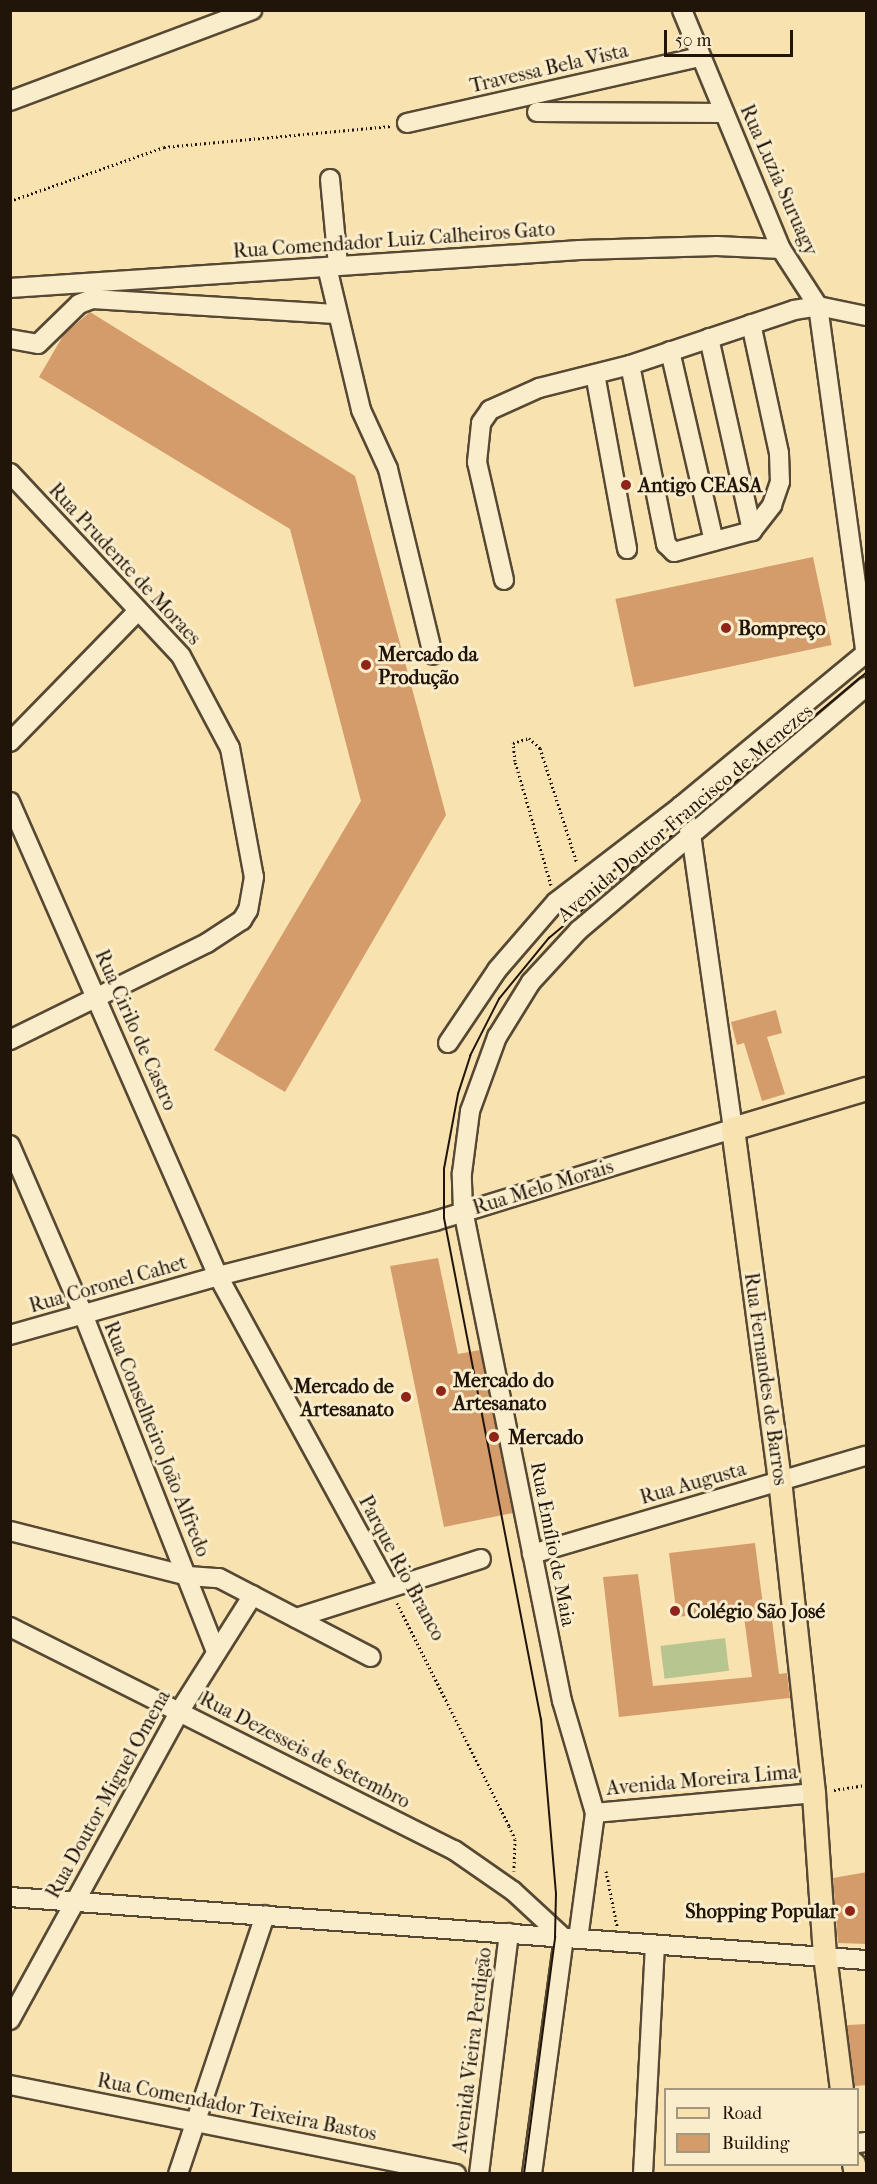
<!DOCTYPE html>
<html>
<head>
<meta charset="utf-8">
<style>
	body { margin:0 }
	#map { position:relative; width:877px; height:2184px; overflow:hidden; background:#f8e3b0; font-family:"IM FELL French Canon",serif }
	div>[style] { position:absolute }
	.green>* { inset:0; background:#b7c590; transform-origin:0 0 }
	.building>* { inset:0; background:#d59c6b; transform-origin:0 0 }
	.path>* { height:3px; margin-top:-1.5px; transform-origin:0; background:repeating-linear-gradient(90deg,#21150a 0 1.5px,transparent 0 4.5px) }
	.roads { filter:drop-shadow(2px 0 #574834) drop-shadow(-2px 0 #574834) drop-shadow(0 2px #574834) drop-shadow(0 -2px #574834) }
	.minor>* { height:18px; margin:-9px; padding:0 9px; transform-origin:9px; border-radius:9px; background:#faedcc }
	.major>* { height:22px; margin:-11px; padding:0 11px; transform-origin:11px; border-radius:11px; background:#f8e3b0 }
	.tram>* { height:1.5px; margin:-0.75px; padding:0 0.75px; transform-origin:0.75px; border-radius:0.75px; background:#21150a }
	.dots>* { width:16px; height:16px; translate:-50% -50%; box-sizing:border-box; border:3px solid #faedcc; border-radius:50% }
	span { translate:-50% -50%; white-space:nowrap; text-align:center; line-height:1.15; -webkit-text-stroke:6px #faedcc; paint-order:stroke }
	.street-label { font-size:20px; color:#21150a }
	.poi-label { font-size:20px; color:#21150a; font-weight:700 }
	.left { translate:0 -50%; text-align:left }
	.right { translate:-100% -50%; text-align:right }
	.frame { position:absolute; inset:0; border:12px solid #21150a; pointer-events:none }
	.legend { position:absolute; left:664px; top:2088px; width:195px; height:78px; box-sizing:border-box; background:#faedcc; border:2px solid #a3977e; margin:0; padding:8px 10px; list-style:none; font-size:18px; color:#21150a }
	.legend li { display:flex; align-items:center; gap:12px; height:30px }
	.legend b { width:30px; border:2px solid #a3977e }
	.scale { position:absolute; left:664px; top:30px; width:129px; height:27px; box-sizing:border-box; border:3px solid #21150a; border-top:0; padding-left:8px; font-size:18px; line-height:21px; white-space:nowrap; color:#21150a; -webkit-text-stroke:4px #faedcc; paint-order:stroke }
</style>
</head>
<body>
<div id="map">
	<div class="green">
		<div style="left:725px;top:1638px;width:33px;height:65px;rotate:83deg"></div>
	</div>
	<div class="building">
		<div style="clip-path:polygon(90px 312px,355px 476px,446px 815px,285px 1092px,214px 1050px,361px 801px,290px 529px,39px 377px,64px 334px)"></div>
		<div style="left:813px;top:557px;width:90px;height:202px;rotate:78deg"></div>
		<div style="clip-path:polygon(776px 1010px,782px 1033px,767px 1037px,785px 1094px,762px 1101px,744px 1043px,737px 1045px,731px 1022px)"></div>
		<div style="clip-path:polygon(438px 1258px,458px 1354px,480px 1350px,513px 1513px,444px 1527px,390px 1266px)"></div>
		<div style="clip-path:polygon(755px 1543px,765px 1621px,772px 1620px,779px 1674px,787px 1673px,790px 1698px,619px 1717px,603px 1577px,638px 1574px,653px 1686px,752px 1677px,743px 1609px,677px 1617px,669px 1553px)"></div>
		<div style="clip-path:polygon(867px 1872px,867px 1944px,838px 1943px,833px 1878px)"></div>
		<div style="clip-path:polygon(867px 2024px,867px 2085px,855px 2086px,847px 2025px)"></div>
	</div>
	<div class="path">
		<div style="left:10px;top:201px;width:163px;rotate:-19.3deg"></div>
		<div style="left:164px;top:147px;width:228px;rotate:-5.3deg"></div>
		<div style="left:551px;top:885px;width:129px;rotate:-106.2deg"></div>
		<div style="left:515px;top:761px;width:18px;rotate:-96deg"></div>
		<div style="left:513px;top:743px;width:17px;rotate:-17deg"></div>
		<div style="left:529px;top:738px;width:15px;rotate:42deg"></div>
		<div style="left:540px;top:748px;width:121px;rotate:72.2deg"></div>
		<div style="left:397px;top:1603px;width:250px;rotate:63.3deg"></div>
		<div style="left:509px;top:1826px;width:14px;rotate:65deg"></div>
		<div style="left:515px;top:1839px;width:32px;rotate:92deg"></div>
		<div style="left:834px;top:1790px;width:32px;rotate:-9deg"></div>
		<div style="left:606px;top:1871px;width:56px;rotate:78.7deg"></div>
	</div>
	<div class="roads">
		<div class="minor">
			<div style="left:682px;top:10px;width:259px;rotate:67.5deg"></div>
			<div style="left:781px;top:249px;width:68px;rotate:57deg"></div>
			<div style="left:818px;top:306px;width:353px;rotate:82.2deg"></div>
			<div style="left:10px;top:101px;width:259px;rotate:-20.6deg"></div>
			<div style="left:537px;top:112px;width:187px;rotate:0.3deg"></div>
			<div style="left:407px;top:123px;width:301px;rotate:-12.7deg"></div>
			<div style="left:330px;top:179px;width:87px;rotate:84.7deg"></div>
			<div style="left:327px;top:267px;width:147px;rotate:76.6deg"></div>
			<div style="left:361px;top:410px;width:65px;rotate:65.4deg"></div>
			<div style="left:388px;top:469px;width:191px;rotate:76.4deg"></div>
			<div style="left:10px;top:288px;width:571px;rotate:-3.81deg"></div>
			<div style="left:580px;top:250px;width:137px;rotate:-1.7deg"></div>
			<div style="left:717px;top:246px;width:64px;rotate:2.7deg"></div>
			<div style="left:709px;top:338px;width:198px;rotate:77.4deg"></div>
			<div style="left:10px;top:339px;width:28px;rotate:10deg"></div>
			<div style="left:38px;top:344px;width:57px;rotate:-44.3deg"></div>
			<div style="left:79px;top:304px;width:14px;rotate:-21deg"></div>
			<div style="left:92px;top:299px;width:244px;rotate:3.5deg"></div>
			<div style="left:670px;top:351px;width:195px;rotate:77deg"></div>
			<div style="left:630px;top:365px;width:183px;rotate:78.6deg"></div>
			<div style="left:666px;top:544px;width:11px;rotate:45deg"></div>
			<div style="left:674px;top:552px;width:81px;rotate:-15.1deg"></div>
			<div style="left:752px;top:531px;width:33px;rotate:-52deg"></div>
			<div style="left:772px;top:505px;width:24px;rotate:-71deg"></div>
			<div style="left:780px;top:482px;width:29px;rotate:-92deg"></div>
			<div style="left:779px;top:453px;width:132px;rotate:-102.2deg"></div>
			<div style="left:595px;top:374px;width:178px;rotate:79.6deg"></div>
			<div style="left:10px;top:473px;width:250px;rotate:46.9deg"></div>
			<div style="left:181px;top:656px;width:104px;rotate:62deg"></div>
			<div style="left:230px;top:748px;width:131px;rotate:79.5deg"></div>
			<div style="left:254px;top:877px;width:34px;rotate:100deg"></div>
			<div style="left:248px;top:910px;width:12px;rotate:121deg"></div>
			<div style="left:242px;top:920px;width:42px;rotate:146.7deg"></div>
			<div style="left:207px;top:943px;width:220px;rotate:153.8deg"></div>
			<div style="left:504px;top:580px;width:121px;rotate:-102.9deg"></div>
			<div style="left:477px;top:462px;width:39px;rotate:-84deg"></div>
			<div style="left:481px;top:423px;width:16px;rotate:-55deg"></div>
			<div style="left:490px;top:410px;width:54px;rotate:-24.2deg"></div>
			<div style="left:539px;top:388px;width:94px;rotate:-14.2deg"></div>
			<div style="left:630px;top:365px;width:173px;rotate:-18.5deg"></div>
			<div style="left:794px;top:310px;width:24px;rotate:-9deg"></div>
			<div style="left:818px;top:306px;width:49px;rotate:11.8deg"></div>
			<div style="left:10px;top:742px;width:183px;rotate:-45.7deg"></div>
			<div style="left:10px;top:802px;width:518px;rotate:66.31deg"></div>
			<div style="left:218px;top:1276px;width:354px;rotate:61.3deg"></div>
			<div style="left:448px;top:1043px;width:88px;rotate:-56.1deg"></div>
			<div style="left:497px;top:970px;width:90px;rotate:-49.1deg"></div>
			<div style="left:556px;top:902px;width:158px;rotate:-37.5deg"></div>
			<div style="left:681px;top:806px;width:240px;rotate:-39.6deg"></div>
			<div style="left:10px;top:1145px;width:184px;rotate:66.6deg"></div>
			<div style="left:83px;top:1314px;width:363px;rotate:68.5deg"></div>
			<div style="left:10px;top:1335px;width:216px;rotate:-15.8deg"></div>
			<div style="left:218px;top:1276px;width:224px;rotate:-14.2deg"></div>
			<div style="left:435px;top:1221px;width:312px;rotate:-17.2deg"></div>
			<div style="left:733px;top:1129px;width:297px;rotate:-98.1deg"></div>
			<div style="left:691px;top:835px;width:31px;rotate:-109deg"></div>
			<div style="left:10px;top:1531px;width:184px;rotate:14.2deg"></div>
			<div style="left:188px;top:1576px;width:31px;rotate:4deg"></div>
			<div style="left:219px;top:1578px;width:171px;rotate:27.5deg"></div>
			<div style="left:532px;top:1554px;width:348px;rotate:-16.4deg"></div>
			<div style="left:296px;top:1618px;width:194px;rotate:-17.7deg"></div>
			<div style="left:10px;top:1627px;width:497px;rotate:26.7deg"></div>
			<div style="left:454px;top:1850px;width:72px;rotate:34.8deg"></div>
			<div style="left:513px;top:1891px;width:69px;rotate:42.7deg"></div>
			<div style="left:595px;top:1813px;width:220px;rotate:-5.2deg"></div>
			<div style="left:10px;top:1897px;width:858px;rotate:4.21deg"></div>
			<div style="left:578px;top:1939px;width:127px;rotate:-82.3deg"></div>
			<div style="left:595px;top:1813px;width:117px;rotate:-106.4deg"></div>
			<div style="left:562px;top:1701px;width:500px;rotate:-101.4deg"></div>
			<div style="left:463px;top:1211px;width:38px;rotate:-92deg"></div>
			<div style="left:462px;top:1173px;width:63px;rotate:-82.6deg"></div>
			<div style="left:470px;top:1111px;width:79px;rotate:-70deg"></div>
			<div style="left:497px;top:1037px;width:65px;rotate:-58.3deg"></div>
			<div style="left:531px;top:982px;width:71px;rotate:-47.3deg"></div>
			<div style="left:579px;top:930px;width:376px;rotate:-40.3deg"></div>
			<div style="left:10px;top:2020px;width:351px;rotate:-61.2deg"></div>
			<div style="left:179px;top:1712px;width:138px;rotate:-57.7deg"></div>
			<div style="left:10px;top:2085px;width:455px;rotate:11.3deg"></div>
			<div style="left:858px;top:2143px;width:8px;rotate:-7deg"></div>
			<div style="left:178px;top:2174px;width:273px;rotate:-71.4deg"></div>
			<div style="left:479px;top:2174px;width:243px;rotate:-82.9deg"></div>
			<div style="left:532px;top:2174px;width:238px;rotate:-82.3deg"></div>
			<div style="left:643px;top:2174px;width:229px;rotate:-87deg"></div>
		</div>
		<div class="major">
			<div style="left:842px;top:2090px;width:135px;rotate:-97.2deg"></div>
			<div style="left:825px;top:1956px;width:163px;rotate:-93.9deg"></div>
			<div style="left:814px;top:1793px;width:314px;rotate:-96.2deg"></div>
			<div style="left:780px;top:1481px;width:355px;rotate:-97.6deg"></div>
			<div style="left:733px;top:1129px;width:139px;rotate:-16.7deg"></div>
			<div style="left:854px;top:2164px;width:10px;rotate:79deg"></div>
		</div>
	</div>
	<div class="tram">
		<div style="left:524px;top:2174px;width:239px;rotate:-82.5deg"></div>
		<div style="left:555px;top:1937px;width:43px;rotate:-88.7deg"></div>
		<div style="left:556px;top:1894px;width:175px;rotate:-94.9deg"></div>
		<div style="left:541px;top:1720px;width:511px;rotate:-100.94deg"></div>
		<div style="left:444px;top:1218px;width:49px;rotate:-90deg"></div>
		<div style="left:444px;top:1169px;width:76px;rotate:-79.4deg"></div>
		<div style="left:458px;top:1094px;width:40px;rotate:-72deg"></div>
		<div style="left:470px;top:1056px;width:64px;rotate:-63deg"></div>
		<div style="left:499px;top:999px;width:79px;rotate:-50.7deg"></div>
		<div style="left:549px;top:938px;width:413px;rotate:-39.9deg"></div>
	</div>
	<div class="dots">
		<div style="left:626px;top:485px;background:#8f2418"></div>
		<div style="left:726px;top:628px;background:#8f2418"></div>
		<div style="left:366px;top:665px;background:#8f2418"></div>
		<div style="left:441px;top:1391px;background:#8f2418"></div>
		<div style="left:406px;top:1397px;background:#8f2418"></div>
		<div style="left:494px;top:1437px;background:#8f2418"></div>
		<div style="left:675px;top:1611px;background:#8f2418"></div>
		<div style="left:850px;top:1911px;background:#8f2418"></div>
	</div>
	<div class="street-label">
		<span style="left:549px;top:68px;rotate:-13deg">Travessa Bela Vista</span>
		<span style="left:779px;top:180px;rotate:66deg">Rua Luzia Suruagy</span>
		<span style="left:394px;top:240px;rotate:-4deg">Rua Comendador Luiz Calheiros Gato</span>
		<span style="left:125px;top:564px;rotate:47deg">Rua Prudente de Moraes</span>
		<span style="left:685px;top:813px;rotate:-40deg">Avenida Doutor Francisco de Menezes</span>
		<span style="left:136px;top:1030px;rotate:66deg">Rua Cirilo de Castro</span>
		<span style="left:543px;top:1187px;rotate:-17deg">Rua Melo Morais</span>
		<span style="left:108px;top:1284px;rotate:-16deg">Rua Coronel Cahet</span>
		<span style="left:766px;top:1379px;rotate:82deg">Rua Fernandes de Barros</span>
		<span style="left:157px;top:1439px;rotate:68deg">Rua Conselheiro João Alfredo</span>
		<span style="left:693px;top:1483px;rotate:-16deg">Rua Augusta</span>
		<span style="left:553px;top:1544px;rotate:79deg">Rua Emílio de Maia</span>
		<span style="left:402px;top:1568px;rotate:62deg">Parque Rio Branco</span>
		<span style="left:305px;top:1750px;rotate:27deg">Rua Dezesseis de Setembro</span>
		<span style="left:702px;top:1780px;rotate:-5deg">Avenida Moreira Lima</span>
		<span style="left:108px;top:1794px;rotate:-61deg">Rua Doutor Miguel Omena</span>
		<span style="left:472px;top:2050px;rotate:-83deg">Avenida Vieira Perdigão</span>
		<span style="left:237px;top:2107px;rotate:11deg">Rua Comendador Teixeira Bastos</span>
	</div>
	<div class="poi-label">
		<span class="left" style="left:638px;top:485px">Antigo CEASA</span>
		<span class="left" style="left:738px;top:628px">Bompreço</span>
		<span class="left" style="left:378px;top:666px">Mercado da<br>Produção</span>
		<span class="left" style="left:453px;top:1392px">Mercado do<br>Artesanato</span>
		<span class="right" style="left:394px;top:1398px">Mercado de<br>Artesanato</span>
		<span class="left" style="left:508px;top:1437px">Mercado</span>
		<span class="left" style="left:687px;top:1611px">Colégio São José</span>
		<span class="right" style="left:838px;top:1911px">Shopping Popular</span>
	</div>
	<div class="frame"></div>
	<ul class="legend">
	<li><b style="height:8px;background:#f8e3b0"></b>Road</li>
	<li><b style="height:16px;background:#d59c6b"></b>Building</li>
	</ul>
	<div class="scale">50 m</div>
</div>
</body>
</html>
